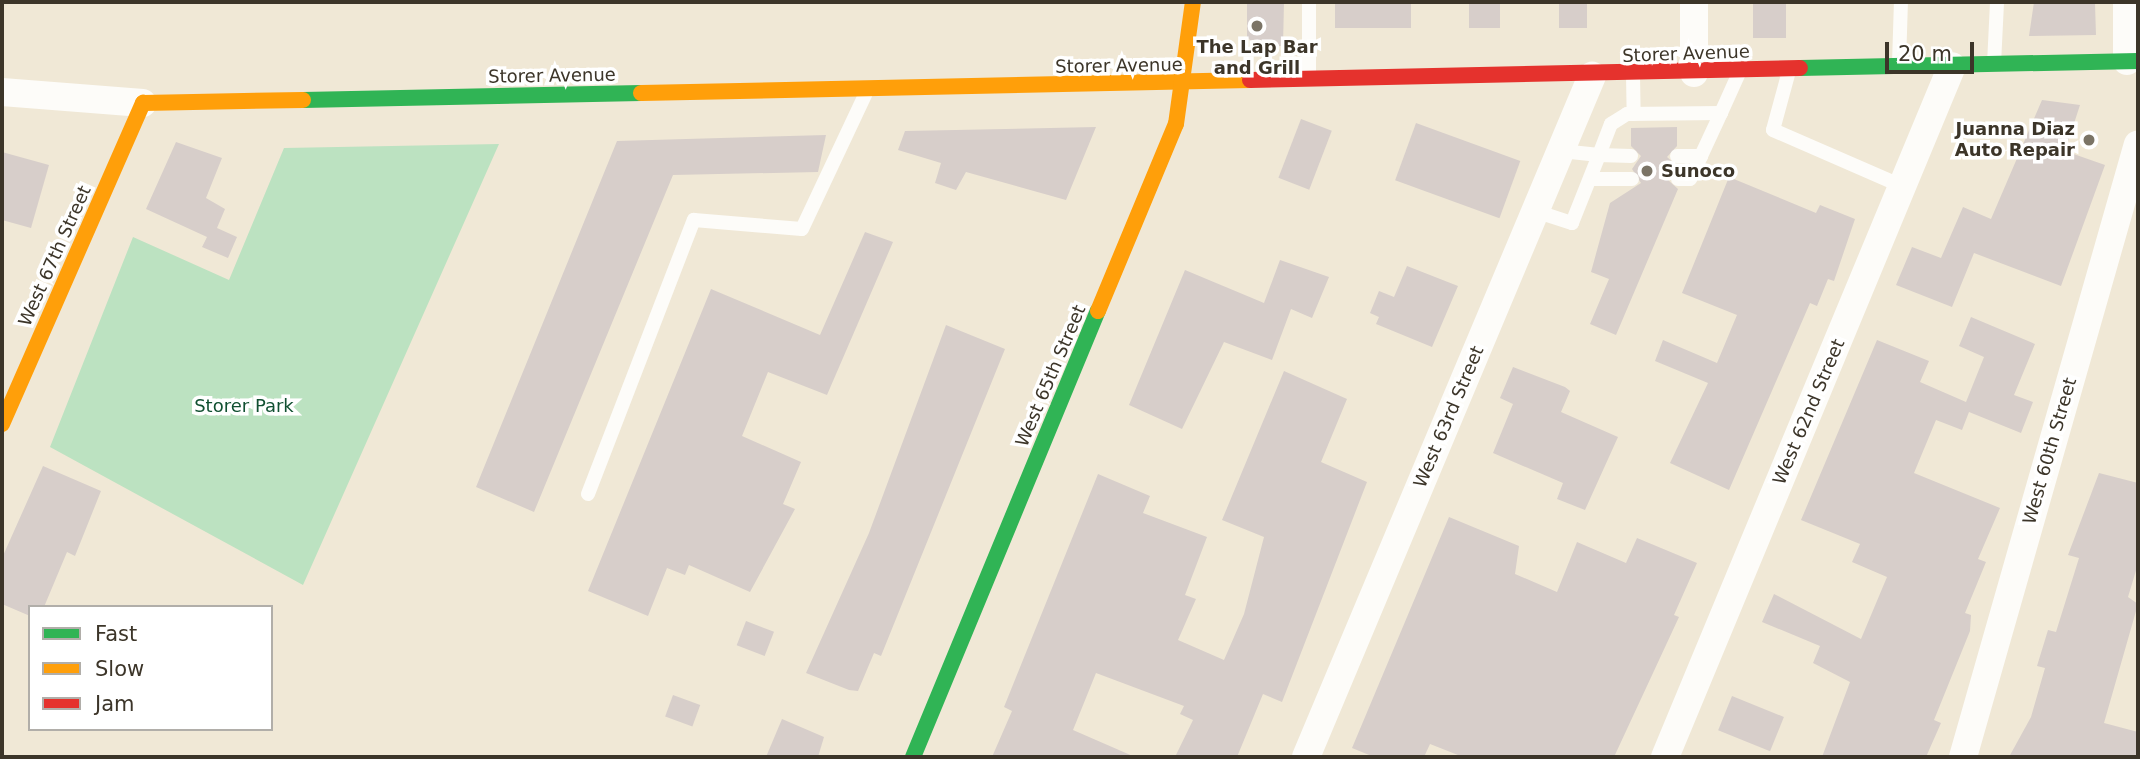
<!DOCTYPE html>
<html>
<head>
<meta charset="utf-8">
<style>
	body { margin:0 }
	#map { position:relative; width:2140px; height:759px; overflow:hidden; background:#f0e8d6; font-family:"DejaVu Sans",sans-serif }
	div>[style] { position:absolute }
	.green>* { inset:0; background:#bce2c1 }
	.building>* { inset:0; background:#d7ceca; transform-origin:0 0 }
	.lane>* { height:14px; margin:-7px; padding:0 7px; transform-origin:7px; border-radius:7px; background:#fdfcf9 }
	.street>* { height:28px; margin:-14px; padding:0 14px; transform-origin:14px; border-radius:14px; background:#fdfcf9 }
	.fast>* { height:16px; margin:-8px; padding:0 8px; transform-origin:8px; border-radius:8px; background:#30b455 }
	.slow>* { height:16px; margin:-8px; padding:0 8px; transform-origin:8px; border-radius:8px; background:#ff9f0a }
	.jam>* { height:16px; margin:-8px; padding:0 8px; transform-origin:8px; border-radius:8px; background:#e5322d }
	.dots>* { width:19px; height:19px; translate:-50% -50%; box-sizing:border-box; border:4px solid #fff; border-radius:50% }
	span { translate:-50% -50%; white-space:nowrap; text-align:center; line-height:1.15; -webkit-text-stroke:7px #fff; paint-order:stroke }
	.poi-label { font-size:18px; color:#3c3529; font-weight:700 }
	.right { translate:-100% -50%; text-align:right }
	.left { translate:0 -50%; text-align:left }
	.street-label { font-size:18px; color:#3c3529 }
	.park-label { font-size:18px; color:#115031 }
	.frame { position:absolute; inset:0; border:4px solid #3c3529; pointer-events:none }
	.legend { position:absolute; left:28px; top:605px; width:245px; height:126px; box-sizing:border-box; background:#fff; border:2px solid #b1aea9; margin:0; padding:9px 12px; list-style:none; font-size:21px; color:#3c3529 }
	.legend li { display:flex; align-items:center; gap:14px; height:35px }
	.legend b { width:35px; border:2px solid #b1aea9 }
	.scale { position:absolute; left:1885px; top:42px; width:89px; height:32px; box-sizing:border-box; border:4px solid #3c3529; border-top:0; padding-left:9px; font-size:21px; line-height:24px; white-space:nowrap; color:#3c3529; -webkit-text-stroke:5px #fff; paint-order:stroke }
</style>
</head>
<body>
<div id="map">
	<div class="green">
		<div style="clip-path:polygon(499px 144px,303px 585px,50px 447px,133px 237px,229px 280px,284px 148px)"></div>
	</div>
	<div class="building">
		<div style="clip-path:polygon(1247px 2px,1284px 2px,1283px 46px,1256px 46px,1247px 37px)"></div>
		<div style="left:1335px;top:2px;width:76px;height:26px"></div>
		<div style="left:1469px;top:2px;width:31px;height:26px"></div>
		<div style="left:1559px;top:2px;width:28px;height:26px"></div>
		<div style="left:1753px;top:2px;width:33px;height:36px"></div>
		<div style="clip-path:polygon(2034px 2px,2095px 4px,2096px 35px,2029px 36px)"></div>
		<div style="clip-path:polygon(2042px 100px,2080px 105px,2065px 151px,2105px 165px,2061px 286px,1974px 253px,1952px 307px,1896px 285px,1912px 247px,1941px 258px,1963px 207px,1991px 219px)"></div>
		<div style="left:1301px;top:119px;width:33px;height:63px;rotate:21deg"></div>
		<div style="left:1416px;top:123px;width:111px;height:61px;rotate:20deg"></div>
		<div style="clip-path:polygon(1096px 127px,1066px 200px,966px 172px,956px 190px,935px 183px,941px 163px,898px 150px,905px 131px)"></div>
		<div style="clip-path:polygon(1677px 127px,1677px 146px,1667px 157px,1677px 166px,1668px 180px,1678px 189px,1616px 335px,1590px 324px,1609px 279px,1591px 272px,1610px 203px,1641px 183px,1632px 169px,1641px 156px,1631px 146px,1631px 128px)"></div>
		<div style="clip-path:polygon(826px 135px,818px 172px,673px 175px,534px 512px,476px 487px,617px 141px)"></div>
		<div style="clip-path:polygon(176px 142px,222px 158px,206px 198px,225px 209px,217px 228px,237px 237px,228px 258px,202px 247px,207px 237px,146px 209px)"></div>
		<div style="clip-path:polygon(2px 152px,49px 165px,31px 228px,2px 220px)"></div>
		<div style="clip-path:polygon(1729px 177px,1816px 213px,1820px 205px,1855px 219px,1834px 281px,1828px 279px,1817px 306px,1810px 303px,1729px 490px,1670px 463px,1708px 383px,1655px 361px,1663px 340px,1717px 363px,1737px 315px,1682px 293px)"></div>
		<div style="clip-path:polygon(865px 232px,893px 242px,827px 395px,768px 372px,742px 436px,801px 462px,783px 504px,795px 509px,750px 592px,689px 565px,685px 575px,667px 568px,648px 616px,588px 591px,711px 289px,820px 335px)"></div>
		<div style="clip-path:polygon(1280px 260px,1329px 277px,1312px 318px,1291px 309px,1272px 360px,1224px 342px,1182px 429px,1129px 405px,1185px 270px,1264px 303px)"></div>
		<div style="clip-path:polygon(1407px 266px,1458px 286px,1432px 347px,1376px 324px,1379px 317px,1370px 313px,1379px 291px,1394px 297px)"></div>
		<div style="clip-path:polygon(1971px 317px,2035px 344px,2014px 395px,2033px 402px,2021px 433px,1969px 412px,1962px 430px,1936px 420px,1914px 473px,2000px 508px,1978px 559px,1986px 562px,1965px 613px,1971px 615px,1970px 631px,1934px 720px,1941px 723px,1926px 757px,1822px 757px,1850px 682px,1813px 663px,1820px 646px,1762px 622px,1774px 594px,1861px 639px,1887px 577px,1852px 562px,1860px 544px,1801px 520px,1877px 340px,1929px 361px,1920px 382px,1966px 402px,1984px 357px,1959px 346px)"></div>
		<div style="clip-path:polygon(946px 325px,1005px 349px,881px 656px,874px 653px,858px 691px,849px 690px,806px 673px,869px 533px)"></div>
		<div style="clip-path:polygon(1513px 367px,1565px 387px,1570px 391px,1561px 412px,1618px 437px,1585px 510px,1557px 499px,1563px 483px,1493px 453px,1513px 404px,1500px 398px)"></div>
		<div style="clip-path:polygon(1284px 371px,1347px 399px,1321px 462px,1367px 482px,1282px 702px,1263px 694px,1237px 757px,1175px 757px,1193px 720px,1180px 714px,1184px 706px,1096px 673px,1073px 730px,1135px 757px,992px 757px,1012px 711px,1004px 707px,1098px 474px,1150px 496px,1143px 513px,1207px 537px,1185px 595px,1196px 599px,1178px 640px,1224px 660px,1244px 614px,1264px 537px,1222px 520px)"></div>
		<div style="clip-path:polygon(43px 466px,101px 491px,75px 556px,67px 552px,44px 607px,30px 607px,30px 616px,2px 604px,2px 558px)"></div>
		<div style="clip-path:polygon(2099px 473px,2138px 483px,2138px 564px,2128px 597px,2138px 604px,2104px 723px,2138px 732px,2138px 757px,2009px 757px,2031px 717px,2045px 668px,2037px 666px,2048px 630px,2056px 632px,2079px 558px,2068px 555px)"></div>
		<div style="clip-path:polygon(1449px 517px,1519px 546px,1515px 574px,1557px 592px,1577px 542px,1626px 563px,1637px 538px,1697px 563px,1674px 615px,1679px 617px,1614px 757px,1463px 757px,1430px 744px,1424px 757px,1374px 757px,1352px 748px)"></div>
		<div style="left:746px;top:621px;width:30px;height:26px;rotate:21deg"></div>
		<div style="left:673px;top:695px;width:29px;height:23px;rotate:20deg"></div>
		<div style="left:1732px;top:696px;width:56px;height:37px;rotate:22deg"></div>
		<div style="clip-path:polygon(782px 719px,824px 737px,818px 757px,766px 757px)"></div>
	</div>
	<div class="lane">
		<div style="left:1309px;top:2px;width:75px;rotate:90deg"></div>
		<div style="left:1899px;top:64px;width:62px;rotate:-88.2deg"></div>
		<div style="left:1994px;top:64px;width:62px;rotate:-87.2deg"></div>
		<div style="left:1789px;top:71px;width:61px;rotate:105.2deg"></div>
		<div style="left:1773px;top:130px;width:141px;rotate:23.5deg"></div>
		<div style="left:1633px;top:75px;width:39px;rotate:89deg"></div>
		<div style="left:1631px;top:156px;width:32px;rotate:-178deg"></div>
		<div style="left:1599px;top:155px;width:33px;rotate:-69deg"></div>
		<div style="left:1611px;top:124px;width:19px;rotate:-32deg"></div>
		<div style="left:1627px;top:114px;width:94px;rotate:-0.6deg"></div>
		<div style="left:1721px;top:113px;width:44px;rotate:-65.8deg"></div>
		<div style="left:1677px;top:156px;width:24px"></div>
		<div style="left:1701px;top:156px;width:47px;rotate:-65.1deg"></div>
		<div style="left:1590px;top:179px;width:42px"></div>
		<div style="left:1678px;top:179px;width:12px"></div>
		<div style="left:1690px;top:179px;width:25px;rotate:-64deg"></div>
		<div style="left:1535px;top:211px;width:39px;rotate:18deg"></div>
		<div style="left:1572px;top:223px;width:73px;rotate:-68.3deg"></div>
		<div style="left:1599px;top:155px;width:38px;rotate:-174deg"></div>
		<div style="left:588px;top:494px;width:294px;rotate:-68.9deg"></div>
		<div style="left:694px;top:220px;width:108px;rotate:4.8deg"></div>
		<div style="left:802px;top:229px;width:153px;rotate:-64.8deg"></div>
	</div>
	<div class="street">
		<div style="left:1694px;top:2px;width:71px;rotate:90deg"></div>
		<div style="left:2127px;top:2px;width:59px;rotate:90deg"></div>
		<div style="left:2px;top:92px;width:141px;rotate:4.5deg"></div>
		<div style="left:1306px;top:757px;width:739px;rotate:-67.22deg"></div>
		<div style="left:1665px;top:757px;width:748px;rotate:-67.44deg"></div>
		<div style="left:1963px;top:757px;width:637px;rotate:-74.07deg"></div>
	</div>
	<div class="fast">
		<div style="left:1800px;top:68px;width:338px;rotate:-1.2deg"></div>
		<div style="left:303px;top:100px;width:338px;rotate:-1.2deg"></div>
		<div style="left:913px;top:757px;width:483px;rotate:-67.5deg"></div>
	</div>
	<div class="slow">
		<div style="left:641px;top:93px;width:609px;rotate:-1.22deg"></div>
		<div style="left:1098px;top:311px;width:203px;rotate:-67.4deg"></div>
		<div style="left:1176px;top:124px;width:123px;rotate:-82.1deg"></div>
		<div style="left:2px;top:424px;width:351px;rotate:-66.3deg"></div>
		<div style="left:143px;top:103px;width:160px;rotate:-1.1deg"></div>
	</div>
	<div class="jam">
		<div style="left:1250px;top:80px;width:550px;rotate:-1.25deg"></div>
	</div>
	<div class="dots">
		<div style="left:1257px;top:26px;background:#7b7466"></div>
		<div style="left:2089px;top:140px;background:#7b7466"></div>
		<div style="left:1647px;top:171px;background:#7b7466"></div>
	</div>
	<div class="poi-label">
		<span style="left:1257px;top:58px">The Lap Bar<br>and Grill</span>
		<span class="right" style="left:2075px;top:140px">Juanna Diaz<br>Auto Repair</span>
		<span class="left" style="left:1661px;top:171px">Sunoco</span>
	</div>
	<div class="street-label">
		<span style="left:1686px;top:54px;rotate:-2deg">Storer Avenue</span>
		<span style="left:1119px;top:66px;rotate:-1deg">Storer Avenue</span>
		<span style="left:552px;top:76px;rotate:-1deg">Storer Avenue</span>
		<span style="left:55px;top:256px;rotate:-66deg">West 67th Street</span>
		<span style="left:1051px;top:376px;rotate:-67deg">West 65th Street</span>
		<span style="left:1809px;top:412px;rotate:-67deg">West 62nd Street</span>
		<span style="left:1449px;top:417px;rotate:-67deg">West 63rd Street</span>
		<span style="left:2050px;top:451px;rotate:-74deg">West 60th Street</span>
	</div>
	<div class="park-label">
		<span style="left:244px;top:406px">Storer Park</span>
	</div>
	<div class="frame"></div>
	<ul class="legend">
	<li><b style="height:9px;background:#30b455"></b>Fast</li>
	<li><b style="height:9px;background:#ff9f0a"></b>Slow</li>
	<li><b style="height:9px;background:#e5322d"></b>Jam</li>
	</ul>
	<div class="scale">20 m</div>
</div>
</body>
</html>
